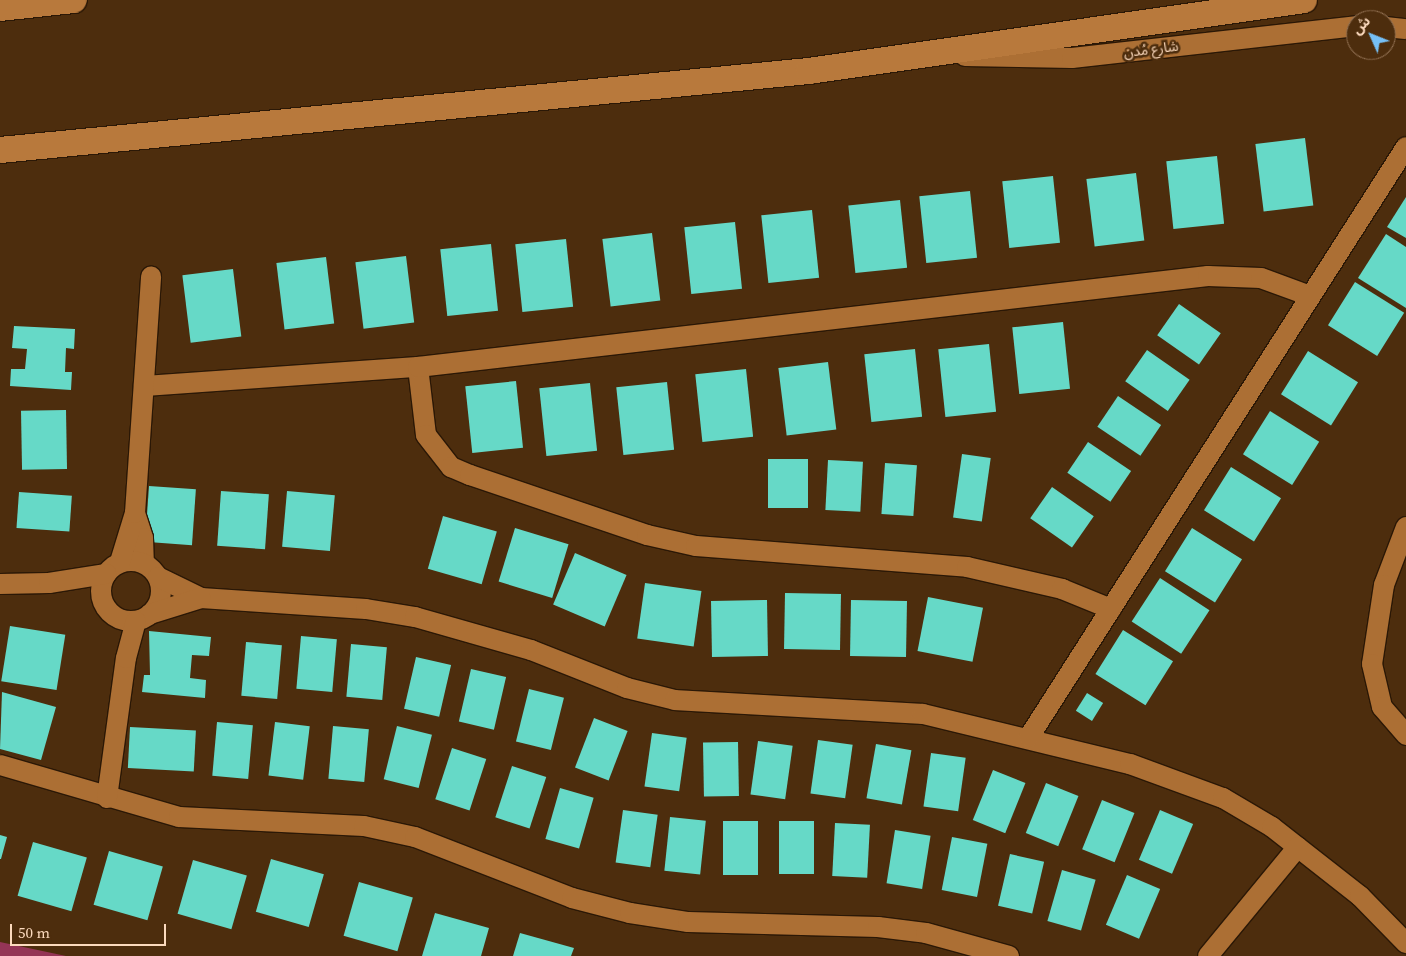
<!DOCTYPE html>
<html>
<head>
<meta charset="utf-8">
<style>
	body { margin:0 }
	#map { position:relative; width:1406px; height:956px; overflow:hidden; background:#4d2d0d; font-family:"Source Serif 4","Noto Sans Arabic",serif }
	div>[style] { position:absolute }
	.green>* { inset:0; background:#943556 }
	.building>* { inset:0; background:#66d9c7; transform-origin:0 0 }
	.roads { filter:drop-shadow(1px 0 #2b1806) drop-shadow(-1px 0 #2b1806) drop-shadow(0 1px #2b1806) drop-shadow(0 -1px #2b1806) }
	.minor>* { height:20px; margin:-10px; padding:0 10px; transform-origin:10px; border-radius:10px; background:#ac6f34 }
	.minor>.ring { margin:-10px; padding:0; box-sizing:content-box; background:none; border:20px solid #ac6f34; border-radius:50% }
	.major>* { height:26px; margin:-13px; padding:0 13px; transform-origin:13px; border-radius:13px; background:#b8793c }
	span { translate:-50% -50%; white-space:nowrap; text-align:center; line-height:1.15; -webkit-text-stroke:5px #4d2d0d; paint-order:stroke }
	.street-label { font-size:14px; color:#fcdabe }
	.north { position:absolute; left:1346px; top:10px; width:50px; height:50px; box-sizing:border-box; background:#4d2d0d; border:1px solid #937254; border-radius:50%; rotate:314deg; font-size:14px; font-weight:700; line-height:20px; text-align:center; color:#fcdabe }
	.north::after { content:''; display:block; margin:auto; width:18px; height:22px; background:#76c0f6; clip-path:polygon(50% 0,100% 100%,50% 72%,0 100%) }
	.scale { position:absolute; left:10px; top:924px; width:156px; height:22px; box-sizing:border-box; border:2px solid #fcdabe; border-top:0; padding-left:6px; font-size:15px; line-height:18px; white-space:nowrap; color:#fcdabe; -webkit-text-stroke:4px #4d2d0d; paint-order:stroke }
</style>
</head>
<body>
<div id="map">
	<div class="green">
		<div style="clip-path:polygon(0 942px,66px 956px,0 956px)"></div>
	</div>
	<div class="building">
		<div style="left:1305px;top:138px;width:68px;height:50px;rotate:83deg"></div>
		<div style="left:1217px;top:156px;width:68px;height:51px;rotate:84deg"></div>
		<div style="left:1136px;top:173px;width:68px;height:50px;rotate:83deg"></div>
		<div style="left:1053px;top:176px;width:67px;height:51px;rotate:84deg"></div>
		<div style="left:970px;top:191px;width:67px;height:51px;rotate:84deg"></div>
		<div style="clip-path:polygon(1406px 197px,1406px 238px,1387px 227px)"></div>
		<div style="left:900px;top:200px;width:68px;height:52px;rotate:84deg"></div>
		<div style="left:812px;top:210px;width:68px;height:51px;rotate:84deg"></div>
		<div style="left:735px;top:222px;width:67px;height:51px;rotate:84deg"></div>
		<div style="left:652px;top:233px;width:68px;height:50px;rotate:83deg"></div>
		<div style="clip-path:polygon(1386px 234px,1406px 247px,1406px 308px,1358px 278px)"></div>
		<div style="left:566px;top:239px;width:68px;height:51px;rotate:84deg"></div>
		<div style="left:491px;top:244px;width:67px;height:51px;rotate:84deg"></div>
		<div style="left:406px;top:256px;width:67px;height:51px;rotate:83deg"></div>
		<div style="left:326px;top:257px;width:67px;height:50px;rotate:83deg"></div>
		<div style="left:233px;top:269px;width:68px;height:51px;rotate:83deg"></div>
		<div style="left:1355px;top:282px;width:58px;height:51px;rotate:32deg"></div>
		<div style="left:1179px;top:304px;width:51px;height:38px;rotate:35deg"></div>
		<div style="left:1063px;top:322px;width:67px;height:51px;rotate:84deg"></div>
		<div style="clip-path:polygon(14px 326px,75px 329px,74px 349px,66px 348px,65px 372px,72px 372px,71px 390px,10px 386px,11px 369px,25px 369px,27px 349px,12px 348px)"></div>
		<div style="left:989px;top:344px;width:68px;height:51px;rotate:84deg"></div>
		<div style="left:915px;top:349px;width:68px;height:51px;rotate:84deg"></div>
		<div style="left:1147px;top:350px;width:52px;height:38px;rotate:35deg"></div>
		<div style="left:1308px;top:351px;width:59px;height:51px;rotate:32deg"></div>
		<div style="left:828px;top:362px;width:68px;height:50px;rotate:83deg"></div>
		<div style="left:746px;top:369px;width:68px;height:51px;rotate:84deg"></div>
		<div style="left:516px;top:381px;width:67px;height:51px;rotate:84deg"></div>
		<div style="left:667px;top:382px;width:68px;height:51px;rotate:84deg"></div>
		<div style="left:590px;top:383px;width:68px;height:51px;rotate:84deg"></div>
		<div style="left:1118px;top:396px;width:52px;height:37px;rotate:34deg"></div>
		<div style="left:66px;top:410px;width:59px;height:45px;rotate:89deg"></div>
		<div style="left:1270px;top:411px;width:58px;height:51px;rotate:32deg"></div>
		<div style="left:1088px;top:442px;width:52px;height:37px;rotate:34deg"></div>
		<div style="left:962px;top:454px;width:29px;height:64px;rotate:8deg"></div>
		<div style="left:768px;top:459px;width:40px;height:49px"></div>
		<div style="left:828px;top:460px;width:35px;height:50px;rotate:3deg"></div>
		<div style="left:885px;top:463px;width:32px;height:51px;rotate:4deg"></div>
		<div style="left:1231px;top:467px;width:59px;height:51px;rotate:32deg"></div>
		<div style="left:149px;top:486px;width:47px;height:56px;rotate:4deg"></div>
		<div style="left:1052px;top:487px;width:51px;height:38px;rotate:35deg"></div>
		<div style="left:221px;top:491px;width:48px;height:55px;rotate:4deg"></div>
		<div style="left:287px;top:491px;width:48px;height:56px;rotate:5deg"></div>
		<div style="left:19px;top:492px;width:53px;height:36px;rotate:4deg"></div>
		<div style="left:443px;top:516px;width:56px;height:55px;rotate:16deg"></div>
		<div style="left:515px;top:528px;width:56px;height:56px;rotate:17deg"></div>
		<div style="left:1192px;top:528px;width:59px;height:51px;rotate:32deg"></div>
		<div style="left:575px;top:553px;width:56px;height:56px;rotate:23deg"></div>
		<div style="left:1160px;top:578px;width:59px;height:52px;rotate:33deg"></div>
		<div style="left:645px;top:583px;width:57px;height:56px;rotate:8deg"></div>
		<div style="left:785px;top:593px;width:56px;height:56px;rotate:1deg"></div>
		<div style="left:928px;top:597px;width:56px;height:55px;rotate:11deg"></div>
		<div style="left:767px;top:600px;width:56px;height:56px;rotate:89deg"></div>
		<div style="left:851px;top:600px;width:56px;height:56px;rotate:1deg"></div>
		<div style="left:10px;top:626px;width:56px;height:56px;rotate:9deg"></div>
		<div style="left:1123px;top:630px;width:59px;height:52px;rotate:32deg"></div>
		<div style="clip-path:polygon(149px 631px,211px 637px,209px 656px,192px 655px,190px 678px,206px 680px,205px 698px,142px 692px,144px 675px,150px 675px)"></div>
		<div style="left:301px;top:636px;width:36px;height:53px;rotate:5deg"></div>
		<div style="left:246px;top:642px;width:36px;height:54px;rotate:5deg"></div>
		<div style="left:351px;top:644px;width:36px;height:53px;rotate:5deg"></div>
		<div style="left:416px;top:657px;width:36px;height:53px;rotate:13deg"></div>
		<div style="left:471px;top:669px;width:36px;height:54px;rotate:13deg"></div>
		<div style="left:529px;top:689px;width:36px;height:54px;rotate:14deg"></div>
		<div style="clip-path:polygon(2px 692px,56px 707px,41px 760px,0 749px)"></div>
		<div style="left:1087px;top:693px;width:19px;height:21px;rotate:32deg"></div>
		<div style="left:594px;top:718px;width:36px;height:53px;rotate:21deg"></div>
		<div style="left:217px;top:722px;width:36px;height:54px;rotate:5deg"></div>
		<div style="left:275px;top:722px;width:35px;height:54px;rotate:7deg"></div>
		<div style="left:333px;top:726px;width:36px;height:53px;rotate:5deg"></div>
		<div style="left:397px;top:726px;width:36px;height:55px;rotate:14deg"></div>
		<div style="left:130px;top:727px;width:66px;height:41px;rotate:3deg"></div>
		<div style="left:652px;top:733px;width:35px;height:54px;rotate:8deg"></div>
		<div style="left:818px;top:740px;width:35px;height:54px;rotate:8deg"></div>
		<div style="left:758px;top:741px;width:35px;height:54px;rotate:8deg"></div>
		<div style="left:738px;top:742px;width:54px;height:35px;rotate:89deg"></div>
		<div style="left:876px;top:744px;width:36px;height:55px;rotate:10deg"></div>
		<div style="left:452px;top:748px;width:36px;height:54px;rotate:18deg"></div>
		<div style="left:931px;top:753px;width:35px;height:54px;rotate:8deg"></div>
		<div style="left:512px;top:766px;width:36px;height:54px;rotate:18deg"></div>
		<div style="left:993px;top:770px;width:35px;height:54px;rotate:22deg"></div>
		<div style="left:1046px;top:783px;width:35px;height:54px;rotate:22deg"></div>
		<div style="left:560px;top:788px;width:35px;height:53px;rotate:16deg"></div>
		<div style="left:1102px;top:800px;width:35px;height:53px;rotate:22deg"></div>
		<div style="left:623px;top:810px;width:35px;height:53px;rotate:8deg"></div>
		<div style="left:1160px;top:810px;width:36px;height:54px;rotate:23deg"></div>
		<div style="left:670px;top:817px;width:36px;height:54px;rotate:6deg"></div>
		<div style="left:723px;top:821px;width:35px;height:54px"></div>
		<div style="left:779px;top:821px;width:35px;height:53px"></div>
		<div style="left:835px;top:823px;width:35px;height:53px;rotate:3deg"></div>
		<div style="left:895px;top:830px;width:36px;height:54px;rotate:9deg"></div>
		<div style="clip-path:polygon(0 835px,7px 837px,1px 859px,0 859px)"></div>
		<div style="left:952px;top:837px;width:36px;height:54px;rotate:11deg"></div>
		<div style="left:33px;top:842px;width:56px;height:56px;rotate:16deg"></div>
		<div style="left:109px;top:851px;width:56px;height:56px;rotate:16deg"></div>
		<div style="left:1010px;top:854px;width:35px;height:53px;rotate:13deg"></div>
		<div style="left:271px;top:859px;width:55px;height:55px;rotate:16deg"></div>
		<div style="left:193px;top:860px;width:56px;height:56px;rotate:16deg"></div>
		<div style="left:1062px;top:870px;width:35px;height:53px;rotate:16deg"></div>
		<div style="left:1127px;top:875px;width:36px;height:54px;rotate:23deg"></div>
		<div style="left:359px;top:882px;width:56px;height:56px;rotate:16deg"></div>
		<div style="clip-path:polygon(435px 913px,489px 928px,481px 956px,422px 956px)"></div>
		<div style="clip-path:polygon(520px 933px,574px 948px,571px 956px,513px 956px)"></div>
	</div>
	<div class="roads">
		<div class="minor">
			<div style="left:1386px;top:27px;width:20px;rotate:6deg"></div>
			<div style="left:965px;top:56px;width:107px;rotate:1.1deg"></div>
			<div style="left:1072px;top:58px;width:286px;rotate:-6.4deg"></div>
			<div style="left:418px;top:367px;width:68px;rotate:83.3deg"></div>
			<div style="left:426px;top:435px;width:41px;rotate:52deg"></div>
			<div style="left:451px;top:467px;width:21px;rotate:23deg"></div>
			<div style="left:470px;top:475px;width:187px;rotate:18.7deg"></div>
			<div style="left:647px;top:535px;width:50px;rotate:12.7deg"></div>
			<div style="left:696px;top:546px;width:272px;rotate:4.4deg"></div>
			<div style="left:967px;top:567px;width:98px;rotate:13deg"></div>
			<div style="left:1062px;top:589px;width:53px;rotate:22.2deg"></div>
			<div style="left:144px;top:386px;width:275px;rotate:-4deg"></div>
			<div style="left:418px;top:367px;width:795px;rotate:-6.57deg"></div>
			<div style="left:1208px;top:276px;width:53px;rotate:2.2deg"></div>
			<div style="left:1261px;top:278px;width:52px;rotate:20.2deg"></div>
			<div style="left:135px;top:513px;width:26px;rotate:72deg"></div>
			<div style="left:143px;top:538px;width:25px;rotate:88deg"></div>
			<div style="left:1406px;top:527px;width:62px;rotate:110.8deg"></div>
			<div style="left:1384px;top:585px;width:80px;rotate:98.6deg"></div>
			<div style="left:1372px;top:664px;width:44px;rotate:76.9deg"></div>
			<div style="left:1382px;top:707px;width:37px;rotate:49deg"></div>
			<div class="ring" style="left:101px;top:561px;width:40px;height:40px"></div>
			<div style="left:120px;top:562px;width:51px;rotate:-73deg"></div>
			<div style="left:135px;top:513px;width:237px;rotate:-86.1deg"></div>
			<div style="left:158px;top:577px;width:48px;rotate:26deg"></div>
			<div style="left:201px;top:598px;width:165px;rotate:3.8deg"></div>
			<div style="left:366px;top:609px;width:50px;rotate:9.3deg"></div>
			<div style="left:415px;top:617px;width:121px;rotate:15.9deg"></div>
			<div style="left:531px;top:650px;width:103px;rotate:21.6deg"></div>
			<div style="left:627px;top:688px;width:49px;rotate:14deg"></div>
			<div style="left:675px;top:700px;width:248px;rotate:3.2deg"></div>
			<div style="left:923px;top:714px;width:213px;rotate:13.6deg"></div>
			<div style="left:1130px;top:764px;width:99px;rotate:20.1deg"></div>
			<div style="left:1223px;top:798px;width:57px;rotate:30.6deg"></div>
			<div style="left:1272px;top:827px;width:112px;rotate:38.1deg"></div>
			<div style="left:1360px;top:896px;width:66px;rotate:45.6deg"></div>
			<div style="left:0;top:584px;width:49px;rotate:-1.2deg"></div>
			<div style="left:49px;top:583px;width:58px;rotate:-9deg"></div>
			<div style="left:150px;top:614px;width:53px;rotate:-17.4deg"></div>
			<div style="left:1029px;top:737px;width:700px;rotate:-57.42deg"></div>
			<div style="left:0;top:765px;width:186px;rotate:16.2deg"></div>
			<div style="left:179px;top:817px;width:185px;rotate:2.8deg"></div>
			<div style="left:364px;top:826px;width:52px;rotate:12.2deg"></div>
			<div style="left:415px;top:837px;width:168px;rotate:21.2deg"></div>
			<div style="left:572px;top:898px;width:60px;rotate:14.5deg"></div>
			<div style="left:630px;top:913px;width:59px;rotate:8.8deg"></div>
			<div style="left:688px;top:922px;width:190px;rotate:1.5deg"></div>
			<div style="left:878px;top:927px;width:48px;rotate:7.1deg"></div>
			<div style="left:926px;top:933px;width:86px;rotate:15.5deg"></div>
			<div style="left:107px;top:798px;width:141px;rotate:-82.3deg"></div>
			<div style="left:126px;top:658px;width:38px;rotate:-75deg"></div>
			<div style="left:1208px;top:956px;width:141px;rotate:-50.5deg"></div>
		</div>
		<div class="major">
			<div style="left:0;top:8px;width:74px;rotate:-6.2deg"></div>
			<div style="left:0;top:150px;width:813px;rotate:-5.58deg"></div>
			<div style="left:809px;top:71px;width:500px;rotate:-8.16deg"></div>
		</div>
	</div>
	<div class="street-label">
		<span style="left:1151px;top:49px;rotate:-7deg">شارع مُدن</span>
	</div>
	<div class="north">ش</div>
	<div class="scale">50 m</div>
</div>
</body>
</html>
